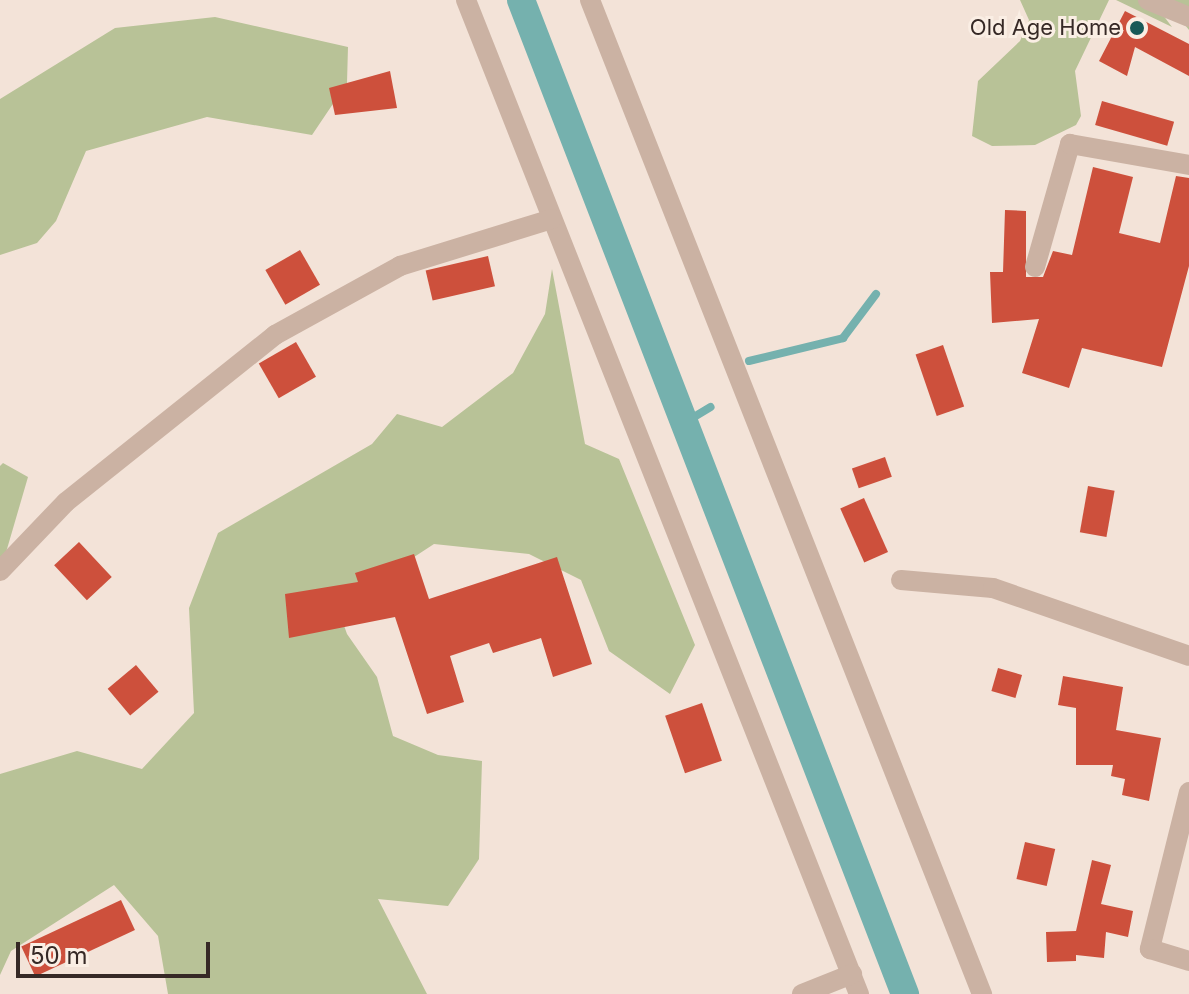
<!DOCTYPE html>
<html>
<head>
<meta charset="utf-8">
<style>
	body { margin:0 }
	#map { position:relative; width:1189px; height:994px; overflow:hidden; background:#f3e3d8; font-family:Inter,sans-serif }
	div>[style] { position:absolute }
	.green>* { inset:0; background:#b8c297 }
	.stream>* { height:8px; margin:-4px; padding:0 4px; transform-origin:4px; border-radius:4px; background:#75b1ae }
	.canal>* { height:28px; margin:-14px; padding:0 14px; transform-origin:14px; border-radius:14px; background:#75b1ae }
	.building>* { inset:0; background:#cd503c; transform-origin:0 0 }
	.minor>* { height:20px; margin:-10px; padding:0 10px; transform-origin:10px; border-radius:10px; background:#cbb2a3 }
	.dots>* { width:22px; height:22px; translate:-50% -50%; box-sizing:border-box; border:4px solid #faeee4; border-radius:50% }
	span { translate:-50% -50%; white-space:nowrap; text-align:center; line-height:1.15; -webkit-text-stroke:6px #faeee4; paint-order:stroke }
	.poi-label { font-size:22px; color:#362926 }
	.right { translate:-100% -50%; text-align:right }
	.scale { position:absolute; left:16px; top:942px; width:194px; height:36px; box-sizing:border-box; border:4px solid #362926; border-top:0; padding-left:10px; font-size:24px; line-height:28px; white-space:nowrap; color:#362926; -webkit-text-stroke:6px #faeee4; paint-order:stroke }
</style>
</head>
<body>
<div id="map">
	<div class="green">
		<div style="clip-path:polygon(1020px 0,1109px 0,1075px 71px,1081px 116px,1076px 125px,1035px 145px,992px 146px,972px 136px,978px 81px,1020px 41px,1029px 20px)"></div>
		<div style="clip-path:polygon(1116px 0,1189px 0,1189px 30px,1172px 9px,1163px 15px,1172px 27px)"></div>
		<div style="clip-path:polygon(215px 17px,348px 47px,347px 83px,312px 135px,207px 117px,86px 151px,56px 221px,37px 243px,0 255px,0 99px,115px 28px)"></div>
		<div style="clip-path:polygon(552px 269px,585px 444px,619px 459px,695px 645px,670px 694px,609px 651px,581px 580px,529px 554px,434px 544px,385px 576px,334px 597px,347px 634px,377px 677px,393px 736px,438px 755px,482px 761px,479px 859px,448px 906px,378px 899px,427px 994px,168px 994px,158px 936px,114px 885px,11px 951px,0 975px,0 774px,77px 751px,142px 769px,194px 713px,189px 608px,218px 533px,372px 444px,397px 414px,442px 427px,513px 373px,545px 314px)"></div>
		<div style="clip-path:polygon(3px 463px,28px 477px,0 573px,0 466px)"></div>
	</div>
	<div class="stream">
		<div style="left:749px;top:361px;width:97px;rotate:-13.7deg"></div>
		<div style="left:843px;top:338px;width:55px;rotate:-53.1deg"></div>
		<div style="left:684px;top:423px;width:31px;rotate:-31deg"></div>
	</div>
	<div class="canal">
		<div style="left:521px;top:0;width:1066px;rotate:68.88deg"></div>
	</div>
	<div class="building">
		<div style="clip-path:polygon(1125px 11px,1189px 44px,1189px 76px,1135px 47px,1127px 76px,1099px 61px)"></div>
		<div style="clip-path:polygon(390px 71px,397px 108px,335px 115px,329px 88px)"></div>
		<div style="left:1102px;top:101px;width:75px;height:25px;rotate:16deg"></div>
		<div style="clip-path:polygon(1093px 167px,1133px 177px,1119px 233px,1160px 243px,1176px 176px,1189px 178px,1189px 266px,1162px 367px,1082px 348px,1069px 388px,1022px 373px,1039px 319px,992px 323px,990px 272px,1003px 272px,1005px 210px,1026px 211px,1026px 277px,1043px 277px,1053px 251px,1072px 255px)"></div>
		<div style="left:300px;top:250px;width:40px;height:40px;rotate:60deg"></div>
		<div style="left:488px;top:256px;width:31px;height:64px;rotate:77deg"></div>
		<div style="left:296px;top:342px;width:40px;height:43px;rotate:60deg"></div>
		<div style="left:943px;top:345px;width:65px;height:29px;rotate:71deg"></div>
		<div style="left:885px;top:457px;width:21px;height:35px;rotate:71deg"></div>
		<div style="left:1088px;top:486px;width:27px;height:47px;rotate:10deg"></div>
		<div style="left:864px;top:498px;width:59px;height:26px;rotate:66deg"></div>
		<div style="left:79px;top:542px;width:48px;height:34px;rotate:47deg"></div>
		<div style="clip-path:polygon(414px 554px,429px 599px,557px 557px,592px 664px,553px 677px,541px 638px,493px 653px,489px 643px,450px 656px,464px 702px,427px 714px,395px 617px,289px 638px,285px 594px,358px 582px,355px 573px)"></div>
		<div style="left:136px;top:665px;width:35px;height:37px;rotate:50deg"></div>
		<div style="left:998px;top:668px;width:25px;height:24px;rotate:16deg"></div>
		<div style="clip-path:polygon(1063px 676px,1123px 687px,1116px 730px,1161px 738px,1149px 801px,1122px 795px,1125px 779px,1111px 776px,1113px 765px,1076px 765px,1076px 708px,1058px 705px)"></div>
		<div style="left:702px;top:703px;width:61px;height:39px;rotate:71deg"></div>
		<div style="left:1025px;top:842px;width:31px;height:38px;rotate:13deg"></div>
		<div style="clip-path:polygon(1092px 860px,1111px 865px,1101px 904px,1133px 911px,1128px 937px,1106px 932px,1104px 958px,1076px 955px,1076px 961px,1047px 962px,1046px 932px,1076px 931px)"></div>
		<div style="left:121px;top:900px;width:33px;height:110px;rotate:65deg"></div>
	</div>
	<div class="minor">
		<div style="left:466px;top:0;width:1069px;rotate:68.43deg"></div>
		<div style="left:590px;top:0;width:1069px;rotate:68.48deg"></div>
		<div style="left:1148px;top:0;width:44px;rotate:22.5deg"></div>
		<div style="left:1035px;top:267px;width:128px;rotate:-74.1deg"></div>
		<div style="left:1070px;top:144px;width:121px;rotate:10deg"></div>
		<div style="left:0;top:571px;width:95px;rotate:-46.3deg"></div>
		<div style="left:66px;top:502px;width:268px;rotate:-38.6deg"></div>
		<div style="left:275px;top:335px;width:143px;rotate:-28.9deg"></div>
		<div style="left:400px;top:266px;width:159px;rotate:-17.2deg"></div>
		<div style="left:901px;top:580px;width:92px;rotate:5deg"></div>
		<div style="left:993px;top:588px;width:207px;rotate:19.1deg"></div>
		<div style="left:1189px;top:792px;width:162px;rotate:104deg"></div>
		<div style="left:1150px;top:949px;width:41px;rotate:17.1deg"></div>
		<div style="left:802px;top:994px;width:54px;rotate:-21.8deg"></div>
	</div>
	<div class="dots">
		<div style="left:1137px;top:28px;background:#195957"></div>
	</div>
	<div class="poi-label">
		<span class="right" style="left:1121px;top:28px">Old Age Home</span>
	</div>
	<div class="scale">50 m</div>
</div>
</body>
</html>
